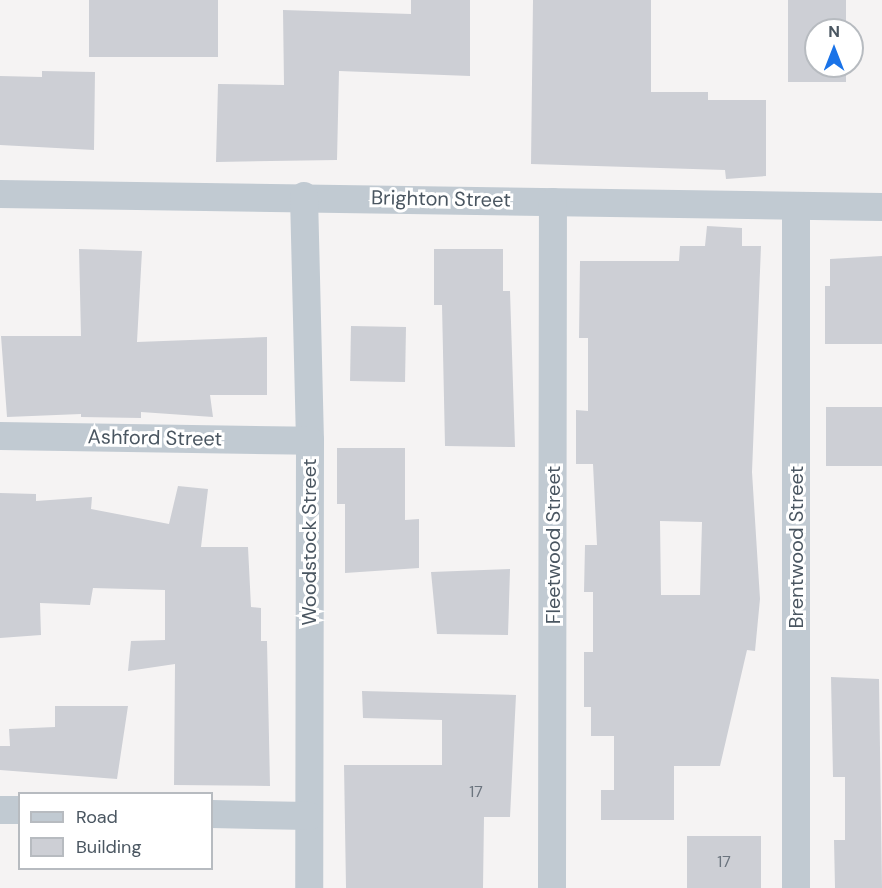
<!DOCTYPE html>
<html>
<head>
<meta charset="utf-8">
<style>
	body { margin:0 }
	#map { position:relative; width:882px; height:888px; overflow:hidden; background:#f5f3f3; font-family:"DM Sans",sans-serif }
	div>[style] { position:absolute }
	.building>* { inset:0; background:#cdcfd5; transform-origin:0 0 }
	.street>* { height:28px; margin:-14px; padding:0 14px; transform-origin:14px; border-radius:14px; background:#c1cad2 }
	span { translate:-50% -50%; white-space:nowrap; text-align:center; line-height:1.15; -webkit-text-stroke:6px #fff; paint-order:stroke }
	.number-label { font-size:16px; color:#6b747e }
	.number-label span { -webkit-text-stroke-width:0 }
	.street-label { font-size:20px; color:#4a5661 }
	.legend { position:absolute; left:18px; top:792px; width:195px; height:78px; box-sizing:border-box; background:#fff; border:2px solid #b7bbc0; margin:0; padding:8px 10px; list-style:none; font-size:18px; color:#4a5661 }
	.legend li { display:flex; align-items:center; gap:12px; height:30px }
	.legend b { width:30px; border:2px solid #b7bbc0 }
	.north { position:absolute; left:804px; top:18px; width:60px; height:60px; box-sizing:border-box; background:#fff; border:2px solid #b7bbc0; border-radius:50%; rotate:0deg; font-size:16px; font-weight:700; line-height:24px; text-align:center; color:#4a5661 }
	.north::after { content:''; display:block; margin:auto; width:21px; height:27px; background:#1a73e8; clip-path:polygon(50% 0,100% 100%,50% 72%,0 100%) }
</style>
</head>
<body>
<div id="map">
	<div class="building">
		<div style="left:89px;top:0;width:129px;height:57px"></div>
		<div style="clip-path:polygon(411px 0,470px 0,470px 76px,339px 71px,337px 160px,216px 162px,218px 84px,284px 85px,283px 10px,411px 14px)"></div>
		<div style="clip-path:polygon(533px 0,651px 0,651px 92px,708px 92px,708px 100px,766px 100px,766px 176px,726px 179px,725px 170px,531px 164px)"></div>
		<div style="clip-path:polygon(788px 0,846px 0,846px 30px,816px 30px,816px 66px,846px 66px,846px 82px,788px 82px)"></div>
		<div style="clip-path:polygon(42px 71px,95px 72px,94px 150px,0 145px,0 76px,42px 77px)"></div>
		<div style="clip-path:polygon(evenodd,707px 226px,742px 228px,742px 246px,761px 246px,752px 472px,760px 599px,755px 651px,747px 650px,720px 766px,674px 766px,674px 820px,601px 820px,601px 790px,614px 790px,614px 736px,591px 736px,591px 707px,584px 707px,584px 652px,593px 652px,593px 592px,584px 592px,585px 545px,597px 545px,593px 464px,576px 464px,576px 410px,588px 411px,588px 338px,579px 338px,580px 261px,679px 261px,680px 246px,705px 246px,707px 226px,660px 521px,702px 522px,700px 595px,661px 595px,660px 521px)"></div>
		<div style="clip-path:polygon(79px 249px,142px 251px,137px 342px,267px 337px,267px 395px,210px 395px,213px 417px,141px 412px,141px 418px,81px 417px,81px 414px,7px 417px,1px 336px,81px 336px)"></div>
		<div style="clip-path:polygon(434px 249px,503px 249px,503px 291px,510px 291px,515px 447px,445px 446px,442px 305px,434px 305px)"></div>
		<div style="clip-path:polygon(882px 256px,882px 344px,825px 344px,825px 286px,830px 286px,830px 259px)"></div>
		<div style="left:351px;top:326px;width:55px;height:55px;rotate:1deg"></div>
		<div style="left:882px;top:407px;width:59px;height:56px;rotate:90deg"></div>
		<div style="clip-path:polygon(337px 448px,405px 448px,405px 520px,419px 519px,419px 568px,345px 573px,345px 504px,337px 504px)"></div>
		<div style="clip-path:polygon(178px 486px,208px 489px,201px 547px,248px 547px,251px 607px,261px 608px,261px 641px,267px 641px,270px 786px,174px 785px,175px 664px,128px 671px,131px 641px,165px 640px,165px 590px,93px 588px,90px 605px,40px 603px,41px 635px,0 638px,0 493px,36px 494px,36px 501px,92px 497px,91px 509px,169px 524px)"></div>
		<div style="clip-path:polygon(510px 569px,508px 635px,437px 634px,431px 572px)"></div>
		<div style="clip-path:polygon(831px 677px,879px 679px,882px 888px,835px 888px,834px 840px,845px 840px,845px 777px,833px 777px)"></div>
		<div style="clip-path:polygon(362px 691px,516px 695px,510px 817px,484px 817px,483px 888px,346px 888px,344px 765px,442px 765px,442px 720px,363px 718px)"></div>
		<div style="clip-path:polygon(55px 706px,128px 706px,117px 779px,0 770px,0 746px,10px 746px,9px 729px,55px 727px)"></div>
		<div style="left:687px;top:836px;width:74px;height:52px"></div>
	</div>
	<div class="street">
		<div style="left:0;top:194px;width:882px;rotate:0.84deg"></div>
		<div style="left:304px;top:196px;width:245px;rotate:88.6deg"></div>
		<div style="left:310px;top:441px;width:447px;rotate:90.1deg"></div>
		<div style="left:796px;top:206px;width:682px;rotate:90deg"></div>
		<div style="left:0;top:436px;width:310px;rotate:0.9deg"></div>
		<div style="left:0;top:810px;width:20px"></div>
		<div style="left:212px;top:814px;width:97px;rotate:1.2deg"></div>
		<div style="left:552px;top:888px;width:686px;rotate:-89.92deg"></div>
	</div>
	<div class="number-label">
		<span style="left:476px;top:792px">17</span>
		<span style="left:724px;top:862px">17</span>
	</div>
	<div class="street-label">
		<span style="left:441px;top:199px;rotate:1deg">Brighton Street</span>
		<span style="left:155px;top:438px;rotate:1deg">Ashford Street</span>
		<span style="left:309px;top:542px;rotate:-90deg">Woodstock Street</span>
		<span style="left:553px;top:545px;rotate:-90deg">Fleetwood Street</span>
		<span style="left:796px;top:547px;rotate:-90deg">Brentwood Street</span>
	</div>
	<ul class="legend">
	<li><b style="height:8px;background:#c1cad2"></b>Road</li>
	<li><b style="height:16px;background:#cdcfd5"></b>Building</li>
	</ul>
	<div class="north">N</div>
</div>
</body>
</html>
